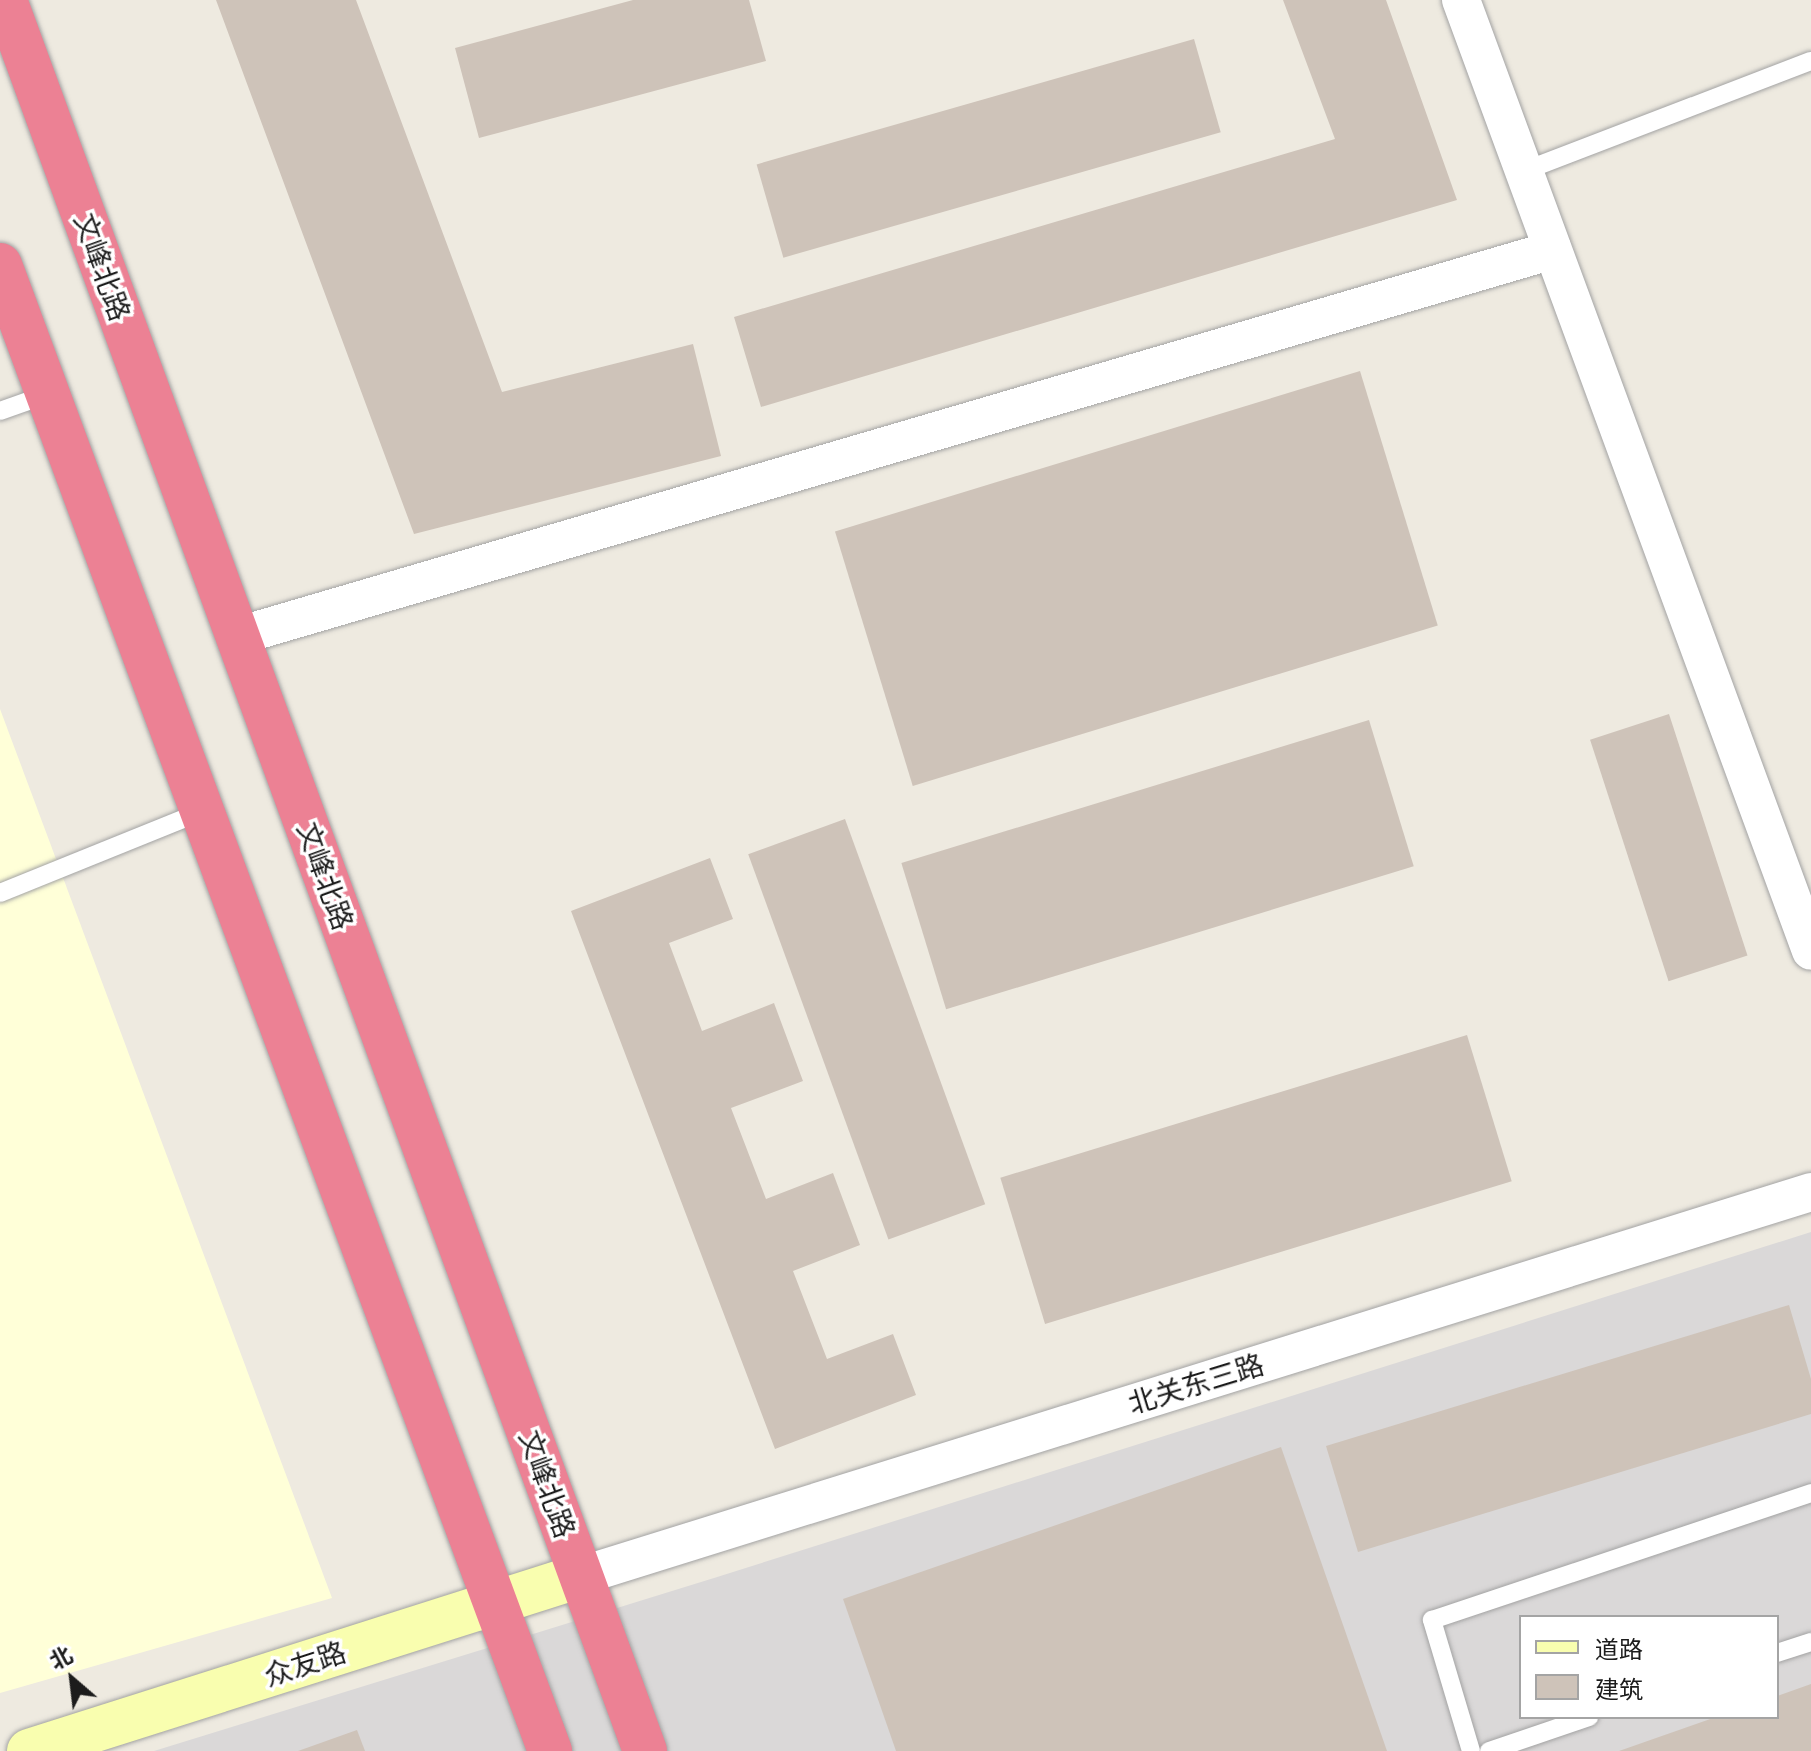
<!DOCTYPE html>
<html>
<head>
<meta charset="utf-8">
<style>
	body { margin:0 }
	#map { position:relative; width:1811px; height:1751px; overflow:hidden; background:#eeeae0; font-family:Ubuntu,"Noto Sans SC",sans-serif }
	div>[style] { position:absolute }
	.residential>* { inset:0; background:#dad8d8 }
	.education>* { inset:0; background:#ffffd8 }
	.building>* { inset:0; background:#cec3b9; transform-origin:0 0 }
	.roads { filter:drop-shadow(0 0 2px #a3a3a3) drop-shadow(0 0 2px #a3a3a3) }
	.lane>* { height:18px; margin:-9px; padding:0 9px; transform-origin:9px; border-radius:9px; background:#fff }
	.street>* { height:38px; margin:-19px; padding:0 19px; transform-origin:19px; border-radius:19px; background:#fff }
	.secondary>* { height:44px; margin:-22px; padding:0 22px; transform-origin:22px; border-radius:22px; background:#f9feaf }
	.highway>* { height:44px; margin:-22px; padding:0 22px; transform-origin:22px; border-radius:22px; background:#ec8194 }
	span { translate:-50% -50%; white-space:nowrap; text-align:center; line-height:1.15; -webkit-text-stroke:7px #fff; paint-order:stroke }
	.street-label { font-size:28px; color:#1c1c1c }
	.legend { position:absolute; left:1519px; top:1615px; width:260px; height:104px; box-sizing:border-box; background:#fff; border:2px solid #a4a4a4; margin:0; padding:10px 14px; list-style:none; font-size:24px; color:#1c1c1c }
	.legend li { display:flex; align-items:center; gap:16px; height:40px }
	.legend b { width:40px; border:2px solid #a4a4a4 }
	.north { position:absolute; left:32px; top:1639px; width:80px; height:80px; -webkit-text-stroke:6px #fff; paint-order:stroke; rotate:332deg; font-size:22px; font-weight:700; line-height:32px; text-align:center; color:#1c1c1c }
	.north::after { content:''; display:block; margin:auto; width:28px; height:36px; background:#1c1c1c; clip-path:polygon(50% 0,100% 100%,50% 72%,0 100%) }
</style>
</head>
<body>
<div id="map">
	<div class="residential">
		<div style="clip-path:polygon(evenodd,1811px 1232px,1811px 1751px,154px 1751px,714px 1578px,1811px 1232px,1521px 1617px,1777px 1617px,1777px 1717px,1521px 1717px,1521px 1617px)"></div>
	</div>
	<div class="education">
		<div style="clip-path:polygon(0 709px,332px 1598px,0 1693px)"></div>
	</div>
	<div class="building">
		<div style="clip-path:polygon(216px 0,356px 0,502px 392px,693px 344px,721px 456px,414px 534px)"></div>
		<div style="clip-path:polygon(633px 0,749px 0,766px 61px,479px 138px,455px 48px)"></div>
		<div style="clip-path:polygon(1283px 0,1386px 0,1457px 200px,761px 407px,734px 317px,1335px 139px)"></div>
		<div style="left:1194px;top:39px;width:97px;height:455px;rotate:74deg"></div>
		<div style="left:1360px;top:371px;width:266px;height:549px;rotate:73deg"></div>
		<div style="left:1669px;top:714px;width:254px;height:83px;rotate:72deg"></div>
		<div style="left:1369px;top:720px;width:153px;height:489px;rotate:73deg"></div>
		<div style="left:845px;top:819px;width:410px;height:103px;rotate:70deg"></div>
		<div style="clip-path:polygon(710px 858px,733px 919px,669px 943px,702px 1031px,774px 1003px,803px 1081px,731px 1108px,766px 1199px,833px 1173px,860px 1245px,793px 1271px,827px 1359px,893px 1334px,916px 1395px,775px 1449px,571px 911px)"></div>
		<div style="left:1467px;top:1035px;width:153px;height:488px;rotate:73deg"></div>
		<div style="clip-path:polygon(1789px 1305px,1811px 1379px,1811px 1414px,1358px 1552px,1326px 1446px)"></div>
		<div style="clip-path:polygon(1281px 1447px,1387px 1751px,896px 1751px,843px 1599px)"></div>
		<div style="clip-path:polygon(1811px 1684px,1811px 1751px,1619px 1751px,1716px 1717px,1777px 1717px,1777px 1696px)"></div>
		<div style="clip-path:polygon(357px 1730px,365px 1751px,298px 1751px)"></div>
	</div>
	<div class="roads">
		<div class="lane">
			<div style="left:1524px;top:171px;width:307px;rotate:-21deg"></div>
			<div style="left:0;top:411px;width:51px;rotate:-19.5deg"></div>
			<div style="left:0;top:893px;width:214px;rotate:-22deg"></div>
			<div style="left:1777px;top:1653px;width:36px;rotate:-18deg"></div>
			<div style="left:1471px;top:1751px;width:137px;rotate:-106.6deg"></div>
			<div style="left:1432px;top:1620px;width:400px;rotate:-18.5deg"></div>
			<div style="left:1489px;top:1751px;width:106px;rotate:-18.8deg"></div>
		</div>
		<div class="street">
			<div style="left:1461px;top:0;width:1013px;rotate:69.79deg"></div>
			<div style="left:238px;top:636px;width:1370px;rotate:-16.36deg"></div>
			<div style="left:580px;top:1576px;width:1290px;rotate:-17.32deg"></div>
		</div>
		<div class="secondary">
			<div style="left:29px;top:1751px;width:578px;rotate:-17.62deg"></div>
		</div>
		<div class="highway">
			<div style="left:5px;top:0;width:1864px;rotate:69.92deg"></div>
			<div style="left:0;top:265px;width:1585px;rotate:69.69deg"></div>
		</div>
	</div>
	<div class="street-label">
		<span style="left:102px;top:267px;rotate:70deg">文峰北路</span>
		<span style="left:325px;top:876px;rotate:70deg">文峰北路</span>
		<span style="left:1196px;top:1384px;rotate:-17deg">北关东三路</span>
		<span style="left:547px;top:1484px;rotate:70deg">文峰北路</span>
		<span style="left:305px;top:1664px;rotate:-18deg">众友路</span>
	</div>
	<ul class="legend">
	<li><b style="height:10px;background:#f9feaf"></b>道路</li>
	<li><b style="height:22px;background:#cec3b9"></b>建筑</li>
	</ul>
	<div class="north">北</div>
</div>
</body>
</html>
